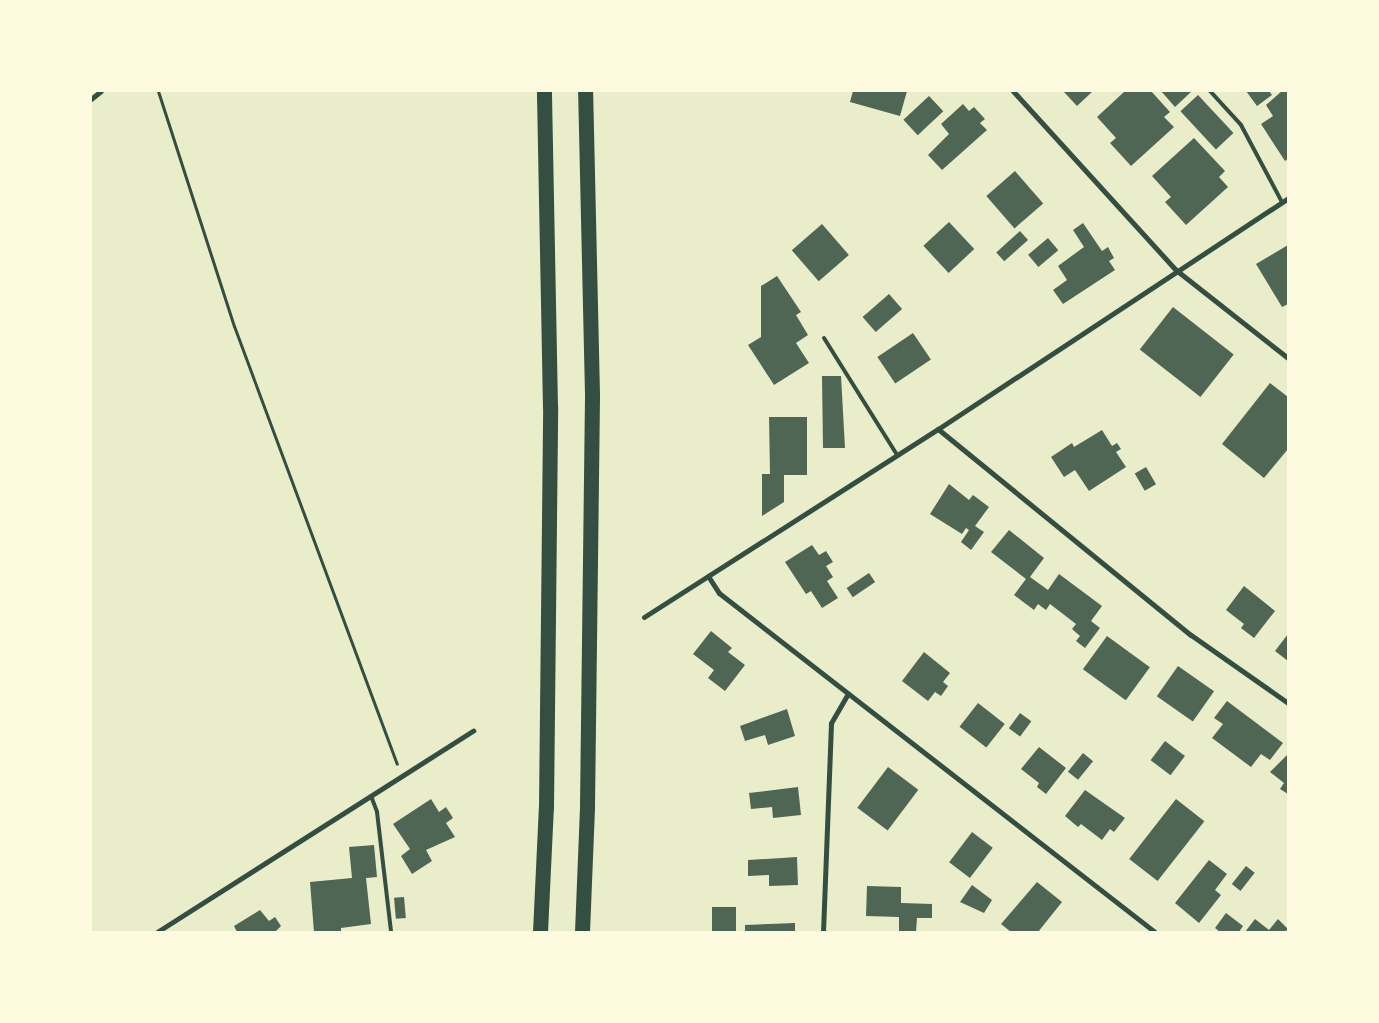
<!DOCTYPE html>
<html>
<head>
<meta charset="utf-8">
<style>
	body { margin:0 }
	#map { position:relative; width:1379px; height:1023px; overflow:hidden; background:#e9edc9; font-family:Arial,sans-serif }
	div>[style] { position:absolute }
	.building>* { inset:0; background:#4f6655; transform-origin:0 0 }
	.path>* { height:3px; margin:-1.5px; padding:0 1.5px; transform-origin:1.5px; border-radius:1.5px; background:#344e41 }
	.service>* { height:4px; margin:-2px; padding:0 2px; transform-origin:2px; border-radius:2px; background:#344e41 }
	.minor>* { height:5px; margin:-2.5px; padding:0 2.5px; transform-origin:2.5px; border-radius:2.5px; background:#344e41 }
	.motorway>* { height:15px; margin:-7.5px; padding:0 7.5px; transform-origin:7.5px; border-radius:7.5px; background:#344e41 }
	span { translate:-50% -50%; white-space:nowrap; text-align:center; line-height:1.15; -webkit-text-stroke:4px #fefae0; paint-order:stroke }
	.frame { position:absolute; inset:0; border:92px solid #fefae0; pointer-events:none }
</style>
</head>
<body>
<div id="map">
	<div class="building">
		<div style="clip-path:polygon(853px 91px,907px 91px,900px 116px,850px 102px)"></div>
		<div style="clip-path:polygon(1063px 91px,1093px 91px,1077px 106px)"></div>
		<div style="clip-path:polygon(1125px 91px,1151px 91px,1170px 112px,1164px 117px,1174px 127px,1131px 166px,1110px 143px,1116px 138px,1097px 117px)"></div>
		<div style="clip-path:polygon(1161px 91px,1192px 91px,1175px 107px)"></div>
		<div style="clip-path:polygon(1246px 91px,1269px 91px,1272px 95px,1257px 106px)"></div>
		<div style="clip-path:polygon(1282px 91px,1288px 91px,1288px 159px,1285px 161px,1261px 124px,1273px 116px,1266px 105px)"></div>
		<div style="left:1198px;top:95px;width:52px;height:24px;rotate:47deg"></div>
		<div style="left:929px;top:96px;width:21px;height:35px;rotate:47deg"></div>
		<div style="clip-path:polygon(963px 104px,969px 111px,974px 107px,985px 119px,980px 123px,987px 130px,942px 170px,928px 155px,949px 134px,941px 124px)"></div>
		<div style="clip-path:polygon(1194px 138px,1225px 171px,1219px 177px,1228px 187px,1186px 225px,1165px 202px,1171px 197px,1152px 176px)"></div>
		<div style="left:1015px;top:171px;width:43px;height:38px;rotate:49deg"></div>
		<div style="left:949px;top:222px;width:37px;height:35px;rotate:47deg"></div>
		<div style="clip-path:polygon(1083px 223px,1102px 251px,1108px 247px,1114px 258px,1109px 261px,1115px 270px,1063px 304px,1053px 290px,1067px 280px,1058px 266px,1084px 247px,1073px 230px)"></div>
		<div style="left:822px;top:224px;width:41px;height:40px;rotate:49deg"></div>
		<div style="left:1020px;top:231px;width:12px;height:32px;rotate:48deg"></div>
		<div style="left:1048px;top:238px;width:16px;height:26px;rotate:50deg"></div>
		<div style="clip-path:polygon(1288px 245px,1288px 304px,1282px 307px,1256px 264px)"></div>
		<div style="clip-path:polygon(777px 276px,801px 312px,796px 315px,808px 335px,796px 343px,809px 363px,774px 385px,748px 345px,761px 337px,761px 286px)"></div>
		<div style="left:889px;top:294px;width:20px;height:35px;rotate:49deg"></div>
		<div style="left:1173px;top:307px;width:77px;height:54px;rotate:38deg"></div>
		<div style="left:913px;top:333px;width:32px;height:43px;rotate:56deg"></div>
		<div style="clip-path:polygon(822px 376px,841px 376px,845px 448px,823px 448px)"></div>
		<div style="clip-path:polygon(1270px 383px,1288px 397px,1288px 449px,1264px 478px,1222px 444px)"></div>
		<div style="clip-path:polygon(769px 417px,807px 417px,807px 475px,784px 475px,784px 502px,762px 516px,762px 474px,770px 474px)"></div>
		<div style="clip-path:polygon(1102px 430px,1112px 446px,1117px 443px,1121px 449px,1116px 452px,1126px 467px,1089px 491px,1075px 470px,1064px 477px,1051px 457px,1072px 443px,1074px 447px)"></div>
		<div style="left:1146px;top:467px;width:20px;height:13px;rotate:60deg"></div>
		<div style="clip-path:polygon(949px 484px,969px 500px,973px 495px,989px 507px,975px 526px,984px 532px,971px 550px,961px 542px,969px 530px,966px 528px,962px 534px,930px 514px)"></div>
		<div style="clip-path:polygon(1009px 530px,1044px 558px,1030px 577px,1048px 590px,1059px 574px,1102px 606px,1091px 621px,1100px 628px,1085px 648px,1076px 641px,1080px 636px,1072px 629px,1076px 624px,1050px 604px,1046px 610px,1038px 604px,1034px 610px,1014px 595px,1026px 579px,991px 552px)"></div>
		<div style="clip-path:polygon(812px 545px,819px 555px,826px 551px,833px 562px,826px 566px,833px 577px,827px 581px,838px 598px,822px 608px,811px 591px,806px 594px,785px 562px)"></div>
		<div style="left:869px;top:573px;width:11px;height:27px;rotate:56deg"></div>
		<div style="clip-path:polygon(1244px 586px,1275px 611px,1254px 638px,1241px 628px,1244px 624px,1226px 610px)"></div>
		<div style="clip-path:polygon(711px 631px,732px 648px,728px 652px,745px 665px,725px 691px,708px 678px,714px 670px,693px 654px)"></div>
		<div style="clip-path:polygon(1288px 634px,1288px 661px,1275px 651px)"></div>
		<div style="left:1107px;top:636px;width:53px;height:41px;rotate:36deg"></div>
		<div style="clip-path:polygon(924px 652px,950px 673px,943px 682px,948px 686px,941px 696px,935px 692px,928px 701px,902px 681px)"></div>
		<div style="left:1178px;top:666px;width:44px;height:37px;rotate:35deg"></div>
		<div style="clip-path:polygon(1227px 701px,1283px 743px,1270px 760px,1261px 754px,1251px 767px,1212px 738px,1223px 724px,1214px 718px)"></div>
		<div style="left:978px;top:703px;width:34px;height:30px;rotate:38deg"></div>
		<div style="clip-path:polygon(787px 709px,795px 736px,768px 745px,765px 735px,745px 741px,740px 726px)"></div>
		<div style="left:1020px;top:713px;width:14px;height:19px;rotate:36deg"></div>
		<div style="left:1165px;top:741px;width:25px;height:24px;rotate:37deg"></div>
		<div style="clip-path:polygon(1039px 747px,1066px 768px,1046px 794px,1037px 787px,1039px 783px,1021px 769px)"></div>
		<div style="left:1083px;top:753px;width:13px;height:24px;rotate:39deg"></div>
		<div style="clip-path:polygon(1288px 754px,1288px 794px,1280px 789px,1284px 783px,1270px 772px)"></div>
		<div style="left:888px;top:767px;width:38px;height:51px;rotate:37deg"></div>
		<div style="clip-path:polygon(798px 787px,801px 815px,773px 818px,772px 807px,751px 809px,749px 793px)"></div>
		<div style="clip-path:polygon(1085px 790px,1125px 818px,1114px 832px,1110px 829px,1102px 840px,1081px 824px,1078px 827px,1065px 816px)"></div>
		<div style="clip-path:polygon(431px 799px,439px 812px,446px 807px,453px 818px,446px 823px,455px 837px,426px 850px,432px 861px,412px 874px,401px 856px,410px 849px,393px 824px)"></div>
		<div style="left:1176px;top:799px;width:36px;height:76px;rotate:38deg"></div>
		<div style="left:972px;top:832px;width:26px;height:38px;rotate:37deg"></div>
		<div style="clip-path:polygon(374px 845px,377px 877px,366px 878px,371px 924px,341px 928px,341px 932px,314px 932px,310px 882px,352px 878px,349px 847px)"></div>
		<div style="clip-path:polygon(797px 857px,798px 885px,769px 886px,769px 875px,748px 876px,748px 860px)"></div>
		<div style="clip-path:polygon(1209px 860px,1227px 874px,1215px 890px,1221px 895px,1199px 923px,1175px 903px)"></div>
		<div style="left:1246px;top:866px;width:11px;height:23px;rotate:38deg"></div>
		<div style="clip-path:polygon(1037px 882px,1062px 902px,1038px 932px,1011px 932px,1001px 924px)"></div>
		<div style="clip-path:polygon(972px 885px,992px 900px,984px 913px,960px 902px)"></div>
		<div style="clip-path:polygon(867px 886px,901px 887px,901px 903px,932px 904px,932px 918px,917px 918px,916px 932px,899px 932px,899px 917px,866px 916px)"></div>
		<div style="left:404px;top:897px;width:21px;height:10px;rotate:85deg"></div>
		<div style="left:712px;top:907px;width:24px;height:25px"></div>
		<div style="clip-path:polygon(260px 910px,269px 921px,275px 917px,281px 926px,275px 932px,237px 932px,234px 926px)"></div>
		<div style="clip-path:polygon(1226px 913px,1243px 926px,1239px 932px,1220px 932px,1215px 928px)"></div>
		<div style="clip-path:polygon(1255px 919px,1269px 930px,1278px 919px,1288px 929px,1285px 932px,1245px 932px)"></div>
		<div style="clip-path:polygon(795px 923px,795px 932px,745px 932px,745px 925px)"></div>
	</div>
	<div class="path">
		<div style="left:158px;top:91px;width:247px;rotate:72.1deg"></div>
		<div style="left:234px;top:326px;width:467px;rotate:69.6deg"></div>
	</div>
	<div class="service">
		<div style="left:1210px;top:91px;width:46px;rotate:47.6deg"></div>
		<div style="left:1241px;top:125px;width:87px;rotate:62deg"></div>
		<div style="left:824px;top:338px;width:138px;rotate:58deg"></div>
		<div style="left:371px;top:796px;width:17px;rotate:69deg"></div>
		<div style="left:377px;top:812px;width:121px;rotate:83.3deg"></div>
	</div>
	<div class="minor">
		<div style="left:1013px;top:91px;width:242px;rotate:47.7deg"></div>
		<div style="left:1176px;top:270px;width:142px;rotate:38.2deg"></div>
		<div style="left:91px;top:99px;width:13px;rotate:-39deg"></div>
		<div style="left:938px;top:429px;width:326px;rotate:39.2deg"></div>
		<div style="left:1191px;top:635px;width:118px;rotate:35deg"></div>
		<div style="left:708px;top:576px;width:20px;rotate:57deg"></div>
		<div style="left:719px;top:593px;width:552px;rotate:37.87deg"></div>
		<div style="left:644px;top:617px;width:349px;rotate:-32.6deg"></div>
		<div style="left:938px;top:429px;width:419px;rotate:-33.4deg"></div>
		<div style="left:157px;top:932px;width:375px;rotate:-32.5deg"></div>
		<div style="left:823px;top:932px;width:209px;rotate:-87.8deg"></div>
		<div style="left:831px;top:723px;width:34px;rotate:-60deg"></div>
	</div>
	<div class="motorway">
		<div style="left:540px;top:932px;width:125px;rotate:-87.3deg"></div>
		<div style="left:546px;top:807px;width:400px;rotate:-89.4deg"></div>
		<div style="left:550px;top:407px;width:316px;rotate:-91.1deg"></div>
		<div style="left:582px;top:932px;width:126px;rotate:-87.7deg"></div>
		<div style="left:587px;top:806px;width:412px;rotate:-89.3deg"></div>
		<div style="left:592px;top:394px;width:303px;rotate:-91.3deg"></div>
	</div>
	<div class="frame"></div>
</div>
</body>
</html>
